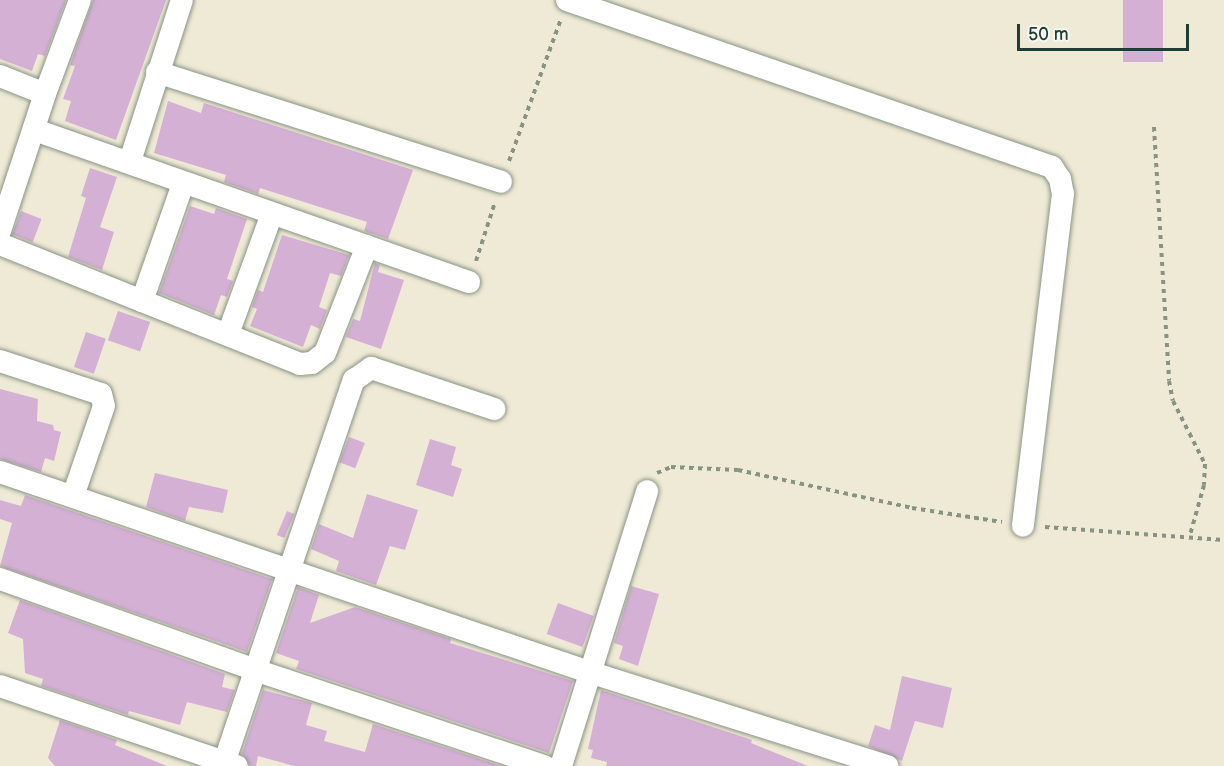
<!DOCTYPE html>
<html>
<head>
<meta charset="utf-8">
<style>
	body { margin:0 }
	#map { position:relative; width:1224px; height:766px; overflow:hidden; background:#efead5; font-family:"Balsamiq Sans",sans-serif }
	div>[style] { position:absolute }
	.building>* { inset:0; background:#d4b0d5; transform-origin:0 0 }
	.path>* { height:4px; margin-top:-2px; transform-origin:0; background:repeating-linear-gradient(90deg,#879484 0 4.5px,transparent 0 9px) }
	.roads { filter:drop-shadow(0 0 2px #879484) drop-shadow(0 0 2px #879484) }
	.street>* { height:22px; margin:-11px; padding:0 11px; transform-origin:11px; border-radius:11px; background:#fff }
	span { translate:-50% -50%; white-space:nowrap; text-align:center; line-height:1.15; -webkit-text-stroke:4.5px #f6f6f2; paint-order:stroke }
	.scale { position:absolute; left:1017px; top:24px; width:172px; height:27px; box-sizing:border-box; border:3px solid #1f3d34; border-top:0; padding-left:8px; font-size:18px; line-height:21px; white-space:nowrap; color:#1f3d34; -webkit-text-stroke:4px #f6f6f2; paint-order:stroke }
</style>
</head>
<body>
<div id="map">
	<div class="building">
		<div style="clip-path:polygon(0 0,66px 0,45px 56px,38px 54px,32px 71px,0 59px)"></div>
		<div style="clip-path:polygon(93px 0,166px 0,116px 140px,65px 121px,71px 101px,63px 99px,75px 66px,70px 65px)"></div>
		<div style="left:1123px;top:0;width:40px;height:62px"></div>
		<div style="clip-path:polygon(168px 101px,201px 113px,204px 103px,413px 170px,388px 239px,364px 231px,367px 222px,260px 188px,258px 194px,224px 182px,226px 175px,154px 153px)"></div>
		<div style="clip-path:polygon(90px 168px,117px 177px,100px 227px,114px 232px,102px 270px,68px 257px,86px 198px,81px 196px)"></div>
		<div style="clip-path:polygon(190px 206px,214px 214px,216px 208px,247px 219px,227px 279px,233px 281px,227px 297px,221px 295px,214px 315px,159px 293px)"></div>
		<div style="left:21px;top:211px;width:22px;height:25px;rotate:21deg"></div>
		<div style="clip-path:polygon(282px 235px,349px 255px,341px 276px,330px 273px,319px 307px,327px 310px,320px 329px,311px 325px,303px 347px,250px 326px,257px 309px,252px 307px,258px 290px,263px 292px)"></div>
		<div style="clip-path:polygon(375px 263px,380px 265px,378px 272px,404px 280px,381px 349px,346px 337px,353px 319px,360px 321px)"></div>
		<div style="left:118px;top:311px;width:34px;height:31px;rotate:19deg"></div>
		<div style="left:86px;top:332px;width:21px;height:37px;rotate:19deg"></div>
		<div style="clip-path:polygon(0 389px,38px 399px,37px 421px,53px 425px,54px 430px,61px 432px,54px 461px,45px 458px,41px 472px,0 459px)"></div>
		<div style="left:349px;top:437px;width:17px;height:27px;rotate:21deg"></div>
		<div style="clip-path:polygon(430px 439px,456px 447px,451px 465px,462px 469px,453px 497px,416px 485px)"></div>
		<div style="clip-path:polygon(155px 473px,228px 490px,223px 513px,189px 507px,185px 521px,146px 507px)"></div>
		<div style="clip-path:polygon(367px 494px,418px 510px,405px 550px,390px 546px,376px 585px,336px 571px,339px 561px,311px 549px,319px 524px,353px 538px)"></div>
		<div style="clip-path:polygon(25px 495px,272px 579px,247px 652px,0 566px,12px 523px,0 519px,0 500px,21px 506px)"></div>
		<div style="left:287px;top:511px;width:8px;height:26px;rotate:23deg"></div>
		<div style="clip-path:polygon(631px 586px,659px 594px,638px 666px,619px 659px,623px 646px,614px 643px)"></div>
		<div style="clip-path:polygon(298px 587px,319px 595px,310px 623px,355px 607px,451px 639px,450px 643px,573px 681px,549px 753px,296px 669px,299px 661px,276px 653px)"></div>
		<div style="clip-path:polygon(20px 600px,225px 674px,222px 687px,235px 690px,227px 712px,187px 702px,180px 725px,129px 711px,128px 715px,41px 686px,43px 679px,25px 673px,23px 639px,8px 633px)"></div>
		<div style="left:558px;top:603px;width:38px;height:33px;rotate:20deg"></div>
		<div style="clip-path:polygon(902px 676px,952px 688px,943px 728px,915px 721px,902px 761px,868px 746px,875px 725px,890px 730px)"></div>
		<div style="clip-path:polygon(263px 690px,312px 703px,306px 725px,327px 731px,324px 741px,365px 752px,373px 724px,501px 766px,294px 766px,258px 756px,256px 766px,250px 766px,242px 753px)"></div>
		<div style="clip-path:polygon(601px 690px,752px 740px,751px 743px,808px 766px,606px 766px,607px 762px,591px 758px,593px 750px,588px 749px)"></div>
		<div style="clip-path:polygon(60px 720px,117px 740px,115px 745px,167px 766px,55px 766px,48px 758px)"></div>
	</div>
	<div class="path">
		<div style="left:1154px;top:127px;width:254px;rotate:86.6deg"></div>
		<div style="left:1169px;top:381px;width:20px;rotate:79deg"></div>
		<div style="left:1173px;top:401px;width:71px;rotate:63.1deg"></div>
		<div style="left:1205px;top:464px;width:21px;rotate:93deg"></div>
		<div style="left:1204px;top:485px;width:52px;rotate:105.6deg"></div>
		<div style="left:509px;top:161px;width:151px;rotate:-69.9deg"></div>
		<div style="left:476px;top:261px;width:62px;rotate:-72.1deg"></div>
		<div style="left:657px;top:473px;width:15px;rotate:-23deg"></div>
		<div style="left:671px;top:467px;width:67px;rotate:2.6deg"></div>
		<div style="left:738px;top:470px;width:178px;rotate:12.3deg"></div>
		<div style="left:912px;top:508px;width:91px;rotate:8.8deg"></div>
		<div style="left:1045px;top:527px;width:179px;rotate:4.2deg"></div>
	</div>
	<div class="roads">
		<div class="street">
			<div style="left:567px;top:0;width:513px;rotate:19deg"></div>
			<div style="left:1052px;top:167px;width:14px;rotate:56deg"></div>
			<div style="left:1060px;top:179px;width:15px;rotate:79deg"></div>
			<div style="left:1063px;top:194px;width:334px;rotate:96.9deg"></div>
			<div style="left:157px;top:72px;width:361px;rotate:17.7deg"></div>
			<div style="left:0;top:76px;width:48px;rotate:21.8deg"></div>
			<div style="left:45px;top:94px;width:144px;rotate:108.2deg"></div>
			<div style="left:45px;top:94px;width:100px;rotate:-69.6deg"></div>
			<div style="left:35px;top:130px;width:460px;rotate:19.3deg"></div>
			<div style="left:130px;top:161px;width:169px;rotate:-72.1deg"></div>
			<div style="left:0;top:244px;width:153px;rotate:21.9deg"></div>
			<div style="left:142px;top:301px;width:124px;rotate:-70.7deg"></div>
			<div style="left:142px;top:301px;width:170px;rotate:21.7deg"></div>
			<div style="left:300px;top:364px;width:12px;rotate:-5deg"></div>
			<div style="left:312px;top:363px;width:16px;rotate:-38deg"></div>
			<div style="left:325px;top:353px;width:115px;rotate:-68.6deg"></div>
			<div style="left:228px;top:334px;width:128px;rotate:-69.9deg"></div>
			<div style="left:0;top:361px;width:106px;rotate:18.1deg"></div>
			<div style="left:101px;top:394px;width:12px;rotate:76deg"></div>
			<div style="left:104px;top:406px;width:95px;rotate:109deg"></div>
			<div style="left:0;top:472px;width:622px;rotate:18.76deg"></div>
			<div style="left:589px;top:672px;width:313px;rotate:17.5deg"></div>
			<div style="left:0;top:579px;width:271px;rotate:19.6deg"></div>
			<div style="left:255px;top:670px;width:305px;rotate:18.4deg"></div>
			<div style="left:0;top:686px;width:250px;rotate:18.7deg"></div>
			<div style="left:223px;top:766px;width:408px;rotate:-71.3deg"></div>
			<div style="left:354px;top:380px;width:21px;rotate:-35deg"></div>
			<div style="left:371px;top:368px;width:130px;rotate:18.4deg"></div>
			<div style="left:561px;top:766px;width:288px;rotate:-72.6deg"></div>
		</div>
	</div>
	<div class="scale">50 m</div>
</div>
</body>
</html>
